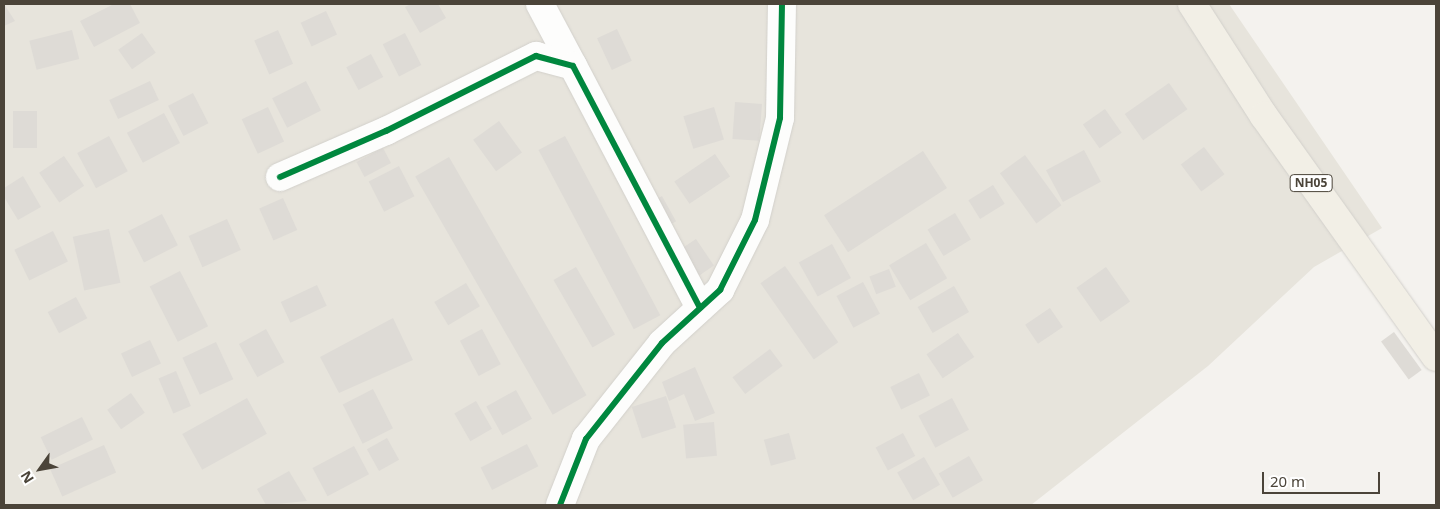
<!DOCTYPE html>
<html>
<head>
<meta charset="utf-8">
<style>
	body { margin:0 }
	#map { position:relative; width:1440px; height:509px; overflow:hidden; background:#f4f2ee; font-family:"Noto Sans",sans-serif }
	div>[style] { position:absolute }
	.residential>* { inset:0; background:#e7e4dc }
	.building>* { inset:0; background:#dedbd6; transform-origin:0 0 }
	.roads { filter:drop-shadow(0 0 1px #d2d0cb) drop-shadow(0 0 1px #d2d0cb) }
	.minor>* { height:28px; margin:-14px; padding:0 14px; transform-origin:14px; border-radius:14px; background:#fdfdfc }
	.major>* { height:28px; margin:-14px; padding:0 14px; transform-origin:14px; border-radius:14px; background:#f2efe6 }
	.cycleway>* { height:6px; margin:-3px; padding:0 3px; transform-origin:3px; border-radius:3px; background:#00873e }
	span { translate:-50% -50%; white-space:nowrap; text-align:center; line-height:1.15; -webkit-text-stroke:4px #fff; paint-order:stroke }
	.shield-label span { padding:1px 4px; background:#fff; border:1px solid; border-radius:4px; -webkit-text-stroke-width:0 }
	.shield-label { font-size:12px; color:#4b4439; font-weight:700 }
	.frame { position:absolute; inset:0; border:5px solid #4b4439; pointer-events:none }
	.north { position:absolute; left:15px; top:444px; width:50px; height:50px; -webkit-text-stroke:4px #fff; paint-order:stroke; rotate:238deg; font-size:14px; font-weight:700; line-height:20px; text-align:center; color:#4b4439 }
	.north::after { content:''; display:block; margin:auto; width:18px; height:22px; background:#4b4439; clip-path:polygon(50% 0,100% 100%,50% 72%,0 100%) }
	.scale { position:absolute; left:1262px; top:472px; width:118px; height:22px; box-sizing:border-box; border:2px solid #4b4439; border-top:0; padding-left:6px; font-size:15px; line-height:18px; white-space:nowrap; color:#4b4439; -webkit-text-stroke:4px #fff; paint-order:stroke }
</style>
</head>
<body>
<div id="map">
	<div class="residential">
		<div style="clip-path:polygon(4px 4px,1229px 4px,1382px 228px,1314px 267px,1208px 366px,1031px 505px,4px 505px)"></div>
	</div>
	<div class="building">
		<div style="clip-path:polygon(4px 4px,15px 21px,4px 26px)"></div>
		<div style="clip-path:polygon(114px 4px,130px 4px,140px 23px,94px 47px,80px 21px)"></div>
		<div style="clip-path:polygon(411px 4px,438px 4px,446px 18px,420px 33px,405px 7px)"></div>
		<div style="left:326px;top:11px;width:26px;height:28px;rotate:65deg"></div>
		<div style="left:617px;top:29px;width:35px;height:22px;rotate:65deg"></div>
		<div style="left:72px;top:30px;width:30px;height:44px;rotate:76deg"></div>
		<div style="left:278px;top:30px;width:37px;height:26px;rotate:66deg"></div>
		<div style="left:142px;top:33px;width:24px;height:29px;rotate:55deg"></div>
		<div style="left:405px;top:33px;width:36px;height:25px;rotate:63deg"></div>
		<div style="left:371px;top:54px;width:26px;height:28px;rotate:62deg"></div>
		<div style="left:150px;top:81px;width:21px;height:45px;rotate:65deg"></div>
		<div style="left:306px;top:81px;width:33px;height:38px;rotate:63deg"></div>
		<div style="left:1169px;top:83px;width:32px;height:54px;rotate:55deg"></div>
		<div style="left:193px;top:93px;width:34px;height:28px;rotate:63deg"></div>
		<div style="left:735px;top:102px;width:27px;height:37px;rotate:4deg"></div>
		<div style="left:268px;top:107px;width:38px;height:29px;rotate:65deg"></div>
		<div style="left:714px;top:107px;width:34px;height:32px;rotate:73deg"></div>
		<div style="left:1105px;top:109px;width:29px;height:27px;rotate:55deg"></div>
		<div style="left:13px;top:111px;width:24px;height:37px"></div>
		<div style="left:164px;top:113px;width:34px;height:42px;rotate:62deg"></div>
		<div style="left:499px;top:121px;width:39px;height:32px;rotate:54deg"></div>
		<div style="left:109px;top:136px;width:40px;height:36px;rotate:62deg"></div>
		<div style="left:565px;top:136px;width:203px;height:30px;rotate:62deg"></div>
		<div style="left:1204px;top:147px;width:34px;height:29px;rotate:53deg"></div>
		<div style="left:383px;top:148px;width:17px;height:30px;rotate:62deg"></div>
		<div style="left:1084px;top:150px;width:36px;height:43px;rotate:62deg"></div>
		<div style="left:923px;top:151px;width:44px;height:118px;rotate:57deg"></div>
		<div style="left:715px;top:154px;width:27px;height:49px;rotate:56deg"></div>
		<div style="left:1025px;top:155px;width:62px;height:31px;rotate:54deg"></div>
		<div style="left:64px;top:156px;width:36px;height:30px;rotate:56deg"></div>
		<div style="left:449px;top:157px;width:275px;height:39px;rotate:60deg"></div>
		<div style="left:399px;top:166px;width:34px;height:34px;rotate:63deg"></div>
		<div style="clip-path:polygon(23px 176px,41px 207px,18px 220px,4px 197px,4px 188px)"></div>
		<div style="left:993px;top:185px;width:22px;height:29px;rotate:58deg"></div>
		<div style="left:662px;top:196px;width:29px;height:10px;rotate:61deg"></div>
		<div style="left:283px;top:198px;width:35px;height:26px;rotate:66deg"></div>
		<div style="left:955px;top:213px;width:31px;height:32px;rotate:59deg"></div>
		<div style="left:162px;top:214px;width:35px;height:38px;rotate:63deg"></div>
		<div style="left:227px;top:219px;width:34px;height:42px;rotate:66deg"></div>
		<div style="left:109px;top:229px;width:55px;height:37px;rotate:78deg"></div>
		<div style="left:53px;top:231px;width:34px;height:43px;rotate:64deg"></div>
		<div style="left:696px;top:239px;width:32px;height:19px;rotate:56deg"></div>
		<div style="left:926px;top:243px;width:41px;height:43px;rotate:59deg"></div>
		<div style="left:832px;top:244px;width:39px;height:38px;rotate:61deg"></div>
		<div style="left:785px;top:266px;width:93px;height:30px;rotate:55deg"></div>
		<div style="left:576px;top:267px;width:78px;height:26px;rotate:60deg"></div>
		<div style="left:1106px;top:267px;width:42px;height:36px;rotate:55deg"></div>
		<div style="left:889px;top:269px;width:19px;height:21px;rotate:69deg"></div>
		<div style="left:180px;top:271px;width:62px;height:34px;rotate:63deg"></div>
		<div style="left:863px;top:282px;width:36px;height:30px;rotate:62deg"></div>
		<div style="left:466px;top:283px;width:27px;height:37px;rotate:59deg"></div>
		<div style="left:317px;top:285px;width:23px;height:40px;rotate:65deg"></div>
		<div style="left:954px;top:286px;width:30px;height:42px;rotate:60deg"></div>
		<div style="left:76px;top:297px;width:24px;height:32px;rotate:62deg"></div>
		<div style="left:1050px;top:308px;width:23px;height:30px;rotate:56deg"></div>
		<div style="clip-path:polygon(393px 318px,413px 360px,339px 393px,320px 357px)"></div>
		<div style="left:266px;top:329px;width:38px;height:31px;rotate:61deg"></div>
		<div style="left:482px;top:329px;width:40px;height:25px;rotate:62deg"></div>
		<div style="left:1394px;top:332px;width:47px;height:16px;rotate:54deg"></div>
		<div style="left:958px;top:333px;width:29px;height:38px;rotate:56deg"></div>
		<div style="left:150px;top:340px;width:26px;height:32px;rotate:65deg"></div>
		<div style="left:216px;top:342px;width:41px;height:37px;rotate:65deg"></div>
		<div style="left:770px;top:349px;width:21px;height:47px;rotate:53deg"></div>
		<div style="clip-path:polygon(695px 367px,715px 413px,695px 421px,684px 394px,669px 401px,662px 382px)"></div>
		<div style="left:176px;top:371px;width:38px;height:19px;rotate:67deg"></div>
		<div style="left:919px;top:373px;width:25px;height:32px;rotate:64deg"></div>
		<div style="left:373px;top:389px;width:44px;height:34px;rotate:63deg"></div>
		<div style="left:516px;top:390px;width:33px;height:34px;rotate:61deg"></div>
		<div style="left:131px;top:393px;width:24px;height:29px;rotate:55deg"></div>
		<div style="left:666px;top:396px;width:33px;height:36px;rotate:72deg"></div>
		<div style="left:247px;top:398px;width:41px;height:74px;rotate:61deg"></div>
		<div style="left:952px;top:398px;width:36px;height:38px;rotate:62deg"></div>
		<div style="left:476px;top:401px;width:32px;height:25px;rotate:60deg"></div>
		<div style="left:82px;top:417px;width:25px;height:46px;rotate:64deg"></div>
		<div style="left:714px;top:422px;width:34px;height:31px;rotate:85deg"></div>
		<div style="left:789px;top:433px;width:27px;height:26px;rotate:75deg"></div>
		<div style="left:903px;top:433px;width:26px;height:31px;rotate:62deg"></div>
		<div style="left:387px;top:438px;width:25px;height:23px;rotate:61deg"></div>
		<div style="left:527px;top:444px;width:25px;height:52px;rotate:63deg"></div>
		<div style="left:104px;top:445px;width:30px;height:59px;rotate:66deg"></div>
		<div style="left:354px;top:446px;width:32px;height:47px;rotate:62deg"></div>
		<div style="left:969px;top:456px;width:28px;height:35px;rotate:60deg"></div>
		<div style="left:924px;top:457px;width:32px;height:31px;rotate:60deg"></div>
		<div style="clip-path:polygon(289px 471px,307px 501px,266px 505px,257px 489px)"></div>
	</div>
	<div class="roads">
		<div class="minor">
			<div style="left:540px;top:4px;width:70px;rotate:62deg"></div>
			<div style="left:280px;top:177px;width:116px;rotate:-23.5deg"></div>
			<div style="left:386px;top:131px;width:168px;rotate:-26.6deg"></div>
			<div style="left:536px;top:56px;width:38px;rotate:15deg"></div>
			<div style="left:573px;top:66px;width:273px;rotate:62.3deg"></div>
			<div style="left:560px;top:505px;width:71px;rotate:-68.5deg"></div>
			<div style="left:586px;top:439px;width:122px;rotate:-51.6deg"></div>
			<div style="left:662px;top:343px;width:79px;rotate:-42.4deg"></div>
			<div style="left:720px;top:290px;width:78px;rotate:-63.4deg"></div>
			<div style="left:755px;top:220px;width:105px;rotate:-76.2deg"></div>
			<div style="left:780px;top:118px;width:114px;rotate:-89deg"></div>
		</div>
		<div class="major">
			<div style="left:1192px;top:4px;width:133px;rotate:57.3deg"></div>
			<div style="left:1264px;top:116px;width:296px;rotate:54.5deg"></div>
		</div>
	</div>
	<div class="cycleway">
		<div style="left:280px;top:177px;width:116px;rotate:-23.5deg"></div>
		<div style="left:386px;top:131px;width:168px;rotate:-26.6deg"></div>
		<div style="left:536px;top:56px;width:38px;rotate:15deg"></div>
		<div style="left:573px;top:66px;width:273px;rotate:62.3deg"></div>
		<div style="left:560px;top:505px;width:71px;rotate:-68.5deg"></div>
		<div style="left:586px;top:439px;width:122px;rotate:-51.6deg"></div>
		<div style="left:662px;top:343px;width:79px;rotate:-42.4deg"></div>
		<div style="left:720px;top:290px;width:78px;rotate:-63.4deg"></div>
		<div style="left:755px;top:220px;width:105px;rotate:-76.2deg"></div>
		<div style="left:780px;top:118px;width:114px;rotate:-89deg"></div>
	</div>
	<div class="shield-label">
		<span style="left:1311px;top:183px">NH05</span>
	</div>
	<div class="frame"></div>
	<div class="north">N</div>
	<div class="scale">20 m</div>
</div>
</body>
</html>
